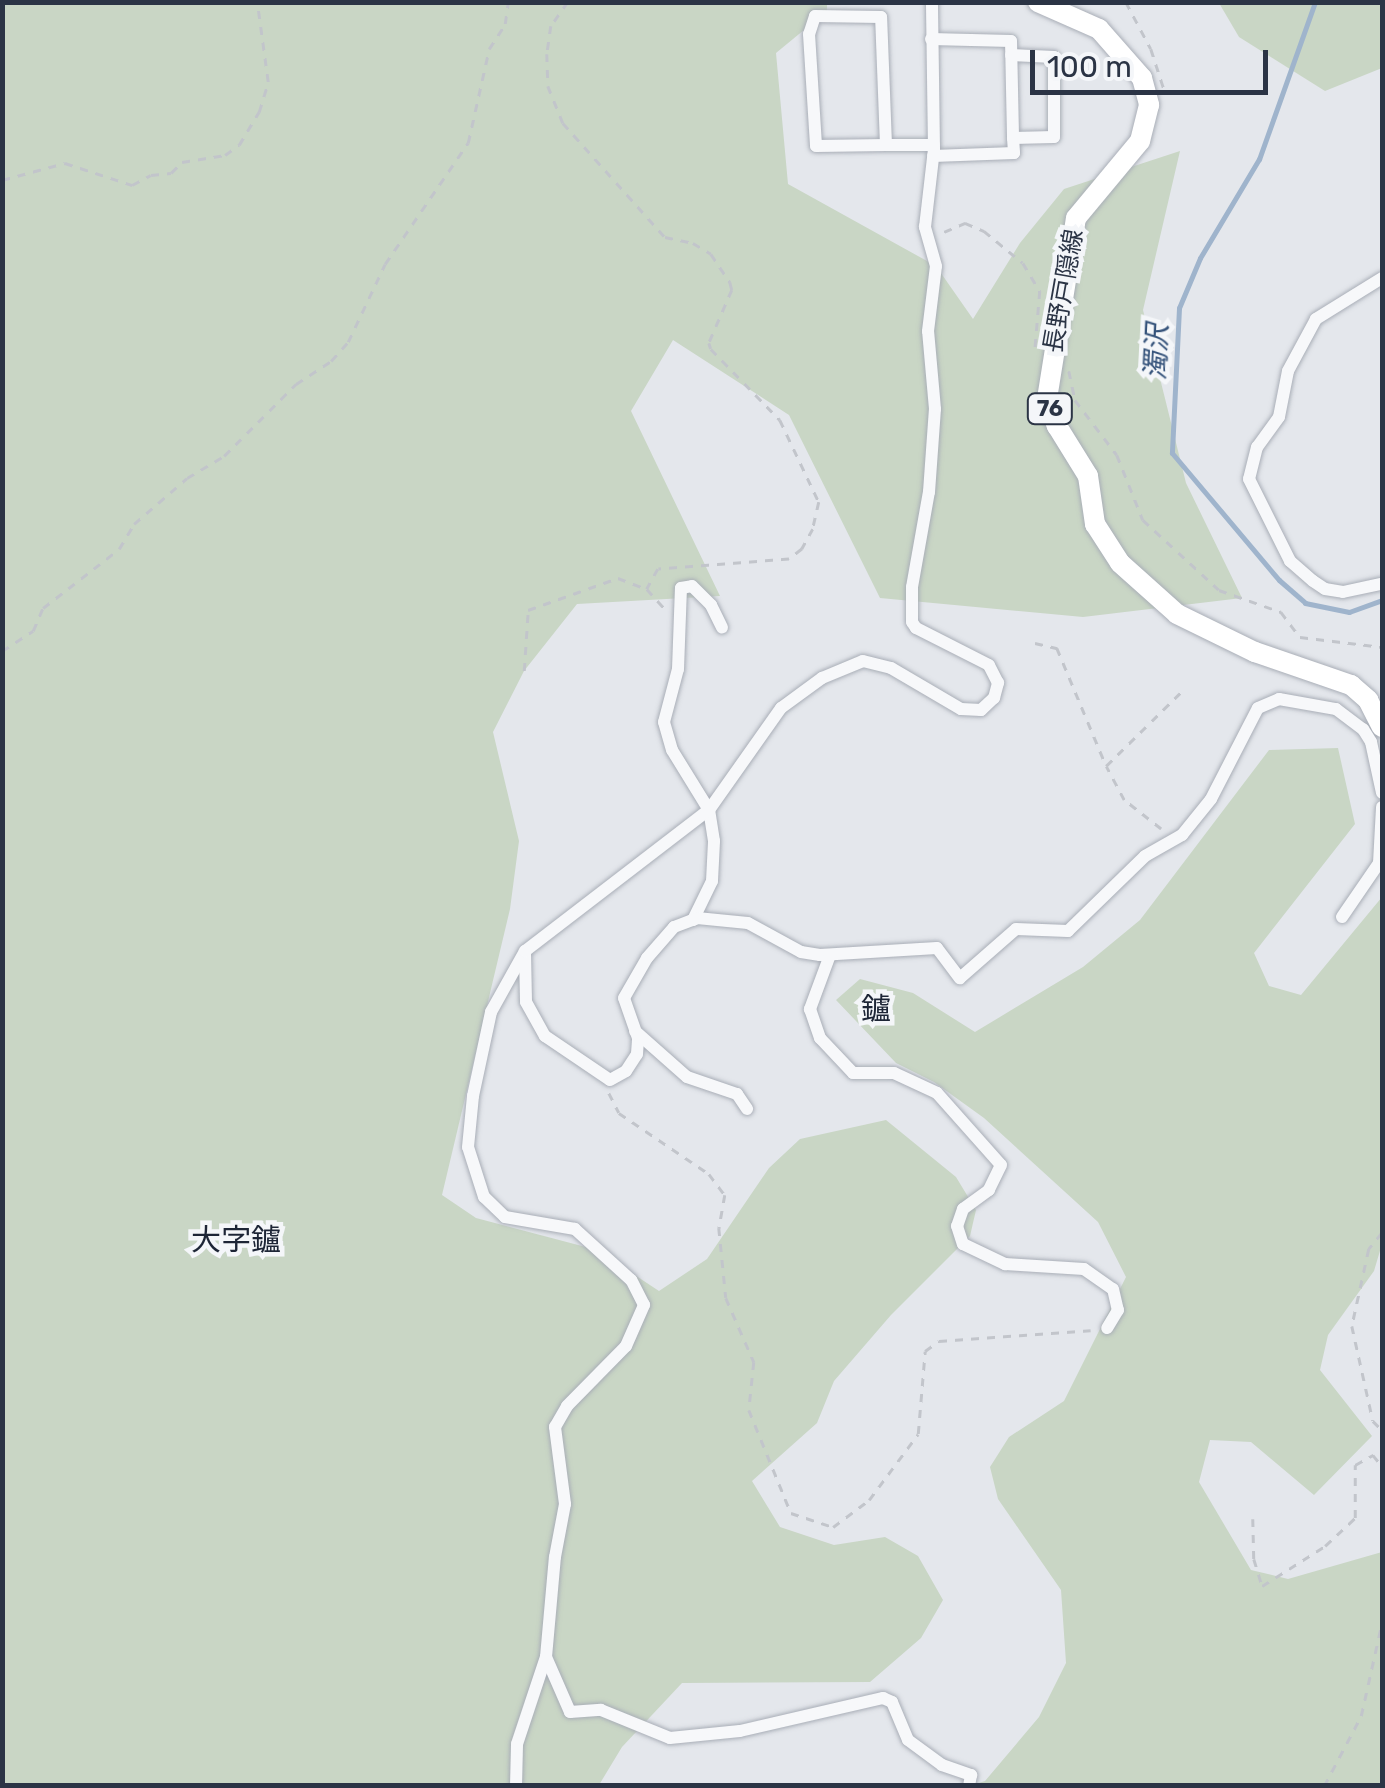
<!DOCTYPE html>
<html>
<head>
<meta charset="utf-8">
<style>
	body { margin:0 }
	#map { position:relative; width:1385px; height:1788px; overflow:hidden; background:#e4e7ec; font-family:Rubik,"Noto Sans JP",sans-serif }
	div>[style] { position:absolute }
	.green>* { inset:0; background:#c9d6c5 }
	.stream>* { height:5px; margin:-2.5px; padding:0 2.5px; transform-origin:2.5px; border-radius:2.5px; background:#9fb4cc }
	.path>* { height:2.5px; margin-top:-1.25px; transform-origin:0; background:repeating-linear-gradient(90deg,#c2c5cb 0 8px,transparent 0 16px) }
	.roads { filter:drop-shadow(0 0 2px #a9aeb7) drop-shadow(0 0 2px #a9aeb7) }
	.street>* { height:12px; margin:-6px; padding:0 6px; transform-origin:6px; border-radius:6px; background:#f7f8fa }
	.primary>* { height:20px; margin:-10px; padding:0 10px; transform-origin:10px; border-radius:10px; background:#fff }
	span { translate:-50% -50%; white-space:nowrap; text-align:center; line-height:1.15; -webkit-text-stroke:9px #f4f6f9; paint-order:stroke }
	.shield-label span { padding:2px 8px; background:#f4f6f9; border:2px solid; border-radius:8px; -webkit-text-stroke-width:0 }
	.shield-label { font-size:22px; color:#2b3445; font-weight:700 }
	.street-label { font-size:25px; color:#2b3445 }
	.water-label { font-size:28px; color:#34527a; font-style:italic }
	.quarter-label { font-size:30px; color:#1d2536 }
	.frame { position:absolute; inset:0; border:5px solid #2b3445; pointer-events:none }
	.scale { position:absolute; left:1030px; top:50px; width:238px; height:45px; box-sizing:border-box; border:5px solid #2b3445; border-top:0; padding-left:12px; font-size:30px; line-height:35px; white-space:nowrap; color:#2b3445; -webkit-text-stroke:8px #f4f6f9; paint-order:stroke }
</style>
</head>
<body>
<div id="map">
	<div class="green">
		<div style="clip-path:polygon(3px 3px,827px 3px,827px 11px,776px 53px,788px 184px,936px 266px,973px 319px,1020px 243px,1064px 189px,1180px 151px,1143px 310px,1186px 483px,1242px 598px,1083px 617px,880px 598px,789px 415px,673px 340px,631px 411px,720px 596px,577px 604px,524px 671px,493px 732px,519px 841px,510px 909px,442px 1195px,476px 1218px,597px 1250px,659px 1291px,707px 1259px,769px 1168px,800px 1139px,886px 1120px,956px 1177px,976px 1210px,970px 1236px,891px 1315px,834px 1381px,817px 1423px,752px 1481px,780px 1527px,834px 1545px,885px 1537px,918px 1556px,943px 1600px,921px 1638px,870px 1682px,682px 1683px,622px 1747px,599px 1785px,3px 1786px)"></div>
		<div style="clip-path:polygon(1219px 3px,1382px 3px,1382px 68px,1325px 91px,1239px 37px)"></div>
		<div style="clip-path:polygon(1338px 748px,1355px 824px,1254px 953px,1269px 986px,1301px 995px,1382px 897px,1382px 1244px,1374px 1271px,1328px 1335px,1320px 1370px,1372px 1436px,1314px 1495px,1251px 1442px,1210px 1440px,1199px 1482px,1251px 1570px,1288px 1579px,1382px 1552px,1382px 1785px,972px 1785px,985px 1781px,1039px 1717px,1066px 1663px,1061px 1590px,998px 1499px,990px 1467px,1009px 1437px,1064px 1401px,1126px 1277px,1098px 1222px,984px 1118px,934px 1082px,896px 1063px,836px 1000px,860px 979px,913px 993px,975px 1032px,1083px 967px,1140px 920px,1269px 750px)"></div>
	</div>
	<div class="stream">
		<div style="left:1315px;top:2px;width:167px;rotate:109.6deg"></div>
		<div style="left:1259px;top:159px;width:115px;rotate:120.8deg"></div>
		<div style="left:1200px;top:258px;width:54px;rotate:112.8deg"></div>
		<div style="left:1179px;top:308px;width:145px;rotate:92.8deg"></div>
		<div style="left:1172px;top:453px;width:166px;rotate:49.9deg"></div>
		<div style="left:1279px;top:580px;width:35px;rotate:41deg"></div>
		<div style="left:1305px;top:603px;width:45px;rotate:11.6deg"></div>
		<div style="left:1349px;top:612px;width:35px;rotate:-20deg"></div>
	</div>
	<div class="path">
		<div style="left:568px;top:2px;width:29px;rotate:125deg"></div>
		<div style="left:551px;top:26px;width:28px;rotate:98deg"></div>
		<div style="left:547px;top:54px;width:32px;rotate:88deg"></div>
		<div style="left:548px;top:86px;width:40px;rotate:68deg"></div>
		<div style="left:563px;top:123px;width:153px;rotate:48.2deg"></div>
		<div style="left:665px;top:237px;width:29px;rotate:12deg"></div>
		<div style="left:693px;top:243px;width:21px;rotate:31deg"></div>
		<div style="left:711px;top:254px;width:34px;rotate:56deg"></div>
		<div style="left:730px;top:282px;width:8px;rotate:76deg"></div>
		<div style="left:732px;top:290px;width:58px;rotate:113.5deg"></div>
		<div style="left:709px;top:343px;width:6px;rotate:72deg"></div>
		<div style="left:711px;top:349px;width:99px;rotate:45.8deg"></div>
		<div style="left:780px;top:420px;width:91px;rotate:64.6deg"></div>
		<div style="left:819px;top:502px;width:28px;rotate:103deg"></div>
		<div style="left:813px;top:529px;width:23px;rotate:119deg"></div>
		<div style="left:802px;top:549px;width:16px;rotate:142deg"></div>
		<div style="left:789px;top:559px;width:131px;rotate:175.6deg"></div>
		<div style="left:658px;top:569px;width:23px;rotate:119deg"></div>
		<div style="left:647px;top:589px;width:28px;rotate:48deg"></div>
		<div style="left:1126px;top:2px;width:53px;rotate:62deg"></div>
		<div style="left:1151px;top:49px;width:45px;rotate:72deg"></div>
		<div style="left:2px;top:180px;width:65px;rotate:-15.1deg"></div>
		<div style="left:65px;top:163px;width:71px;rotate:18.2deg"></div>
		<div style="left:132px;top:185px;width:21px;rotate:-28deg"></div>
		<div style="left:151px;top:175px;width:20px;rotate:-6deg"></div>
		<div style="left:171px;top:173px;width:16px;rotate:-45deg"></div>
		<div style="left:182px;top:162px;width:44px;rotate:-9.2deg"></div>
		<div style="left:225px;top:155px;width:17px;rotate:-36deg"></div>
		<div style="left:239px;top:145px;width:39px;rotate:-59deg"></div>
		<div style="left:259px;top:112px;width:31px;rotate:-73deg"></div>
		<div style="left:268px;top:82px;width:81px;rotate:-97.8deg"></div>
		<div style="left:944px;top:232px;width:23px;rotate:-23deg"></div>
		<div style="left:965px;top:223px;width:21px;rotate:23deg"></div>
		<div style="left:984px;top:231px;width:50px;rotate:39.4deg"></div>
		<div style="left:1023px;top:263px;width:33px;rotate:59deg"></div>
		<div style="left:1040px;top:291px;width:59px;rotate:94.8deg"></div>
		<div style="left:1069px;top:371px;width:30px;rotate:78deg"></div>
		<div style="left:1075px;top:400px;width:69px;rotate:52.6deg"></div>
		<div style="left:1117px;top:455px;width:70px;rotate:68.2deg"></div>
		<div style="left:1143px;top:520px;width:103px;rotate:42.6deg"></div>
		<div style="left:1219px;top:590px;width:66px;rotate:19.5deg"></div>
		<div style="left:1281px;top:612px;width:31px;rotate:53deg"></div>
		<div style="left:1300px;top:637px;width:83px;rotate:7deg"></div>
		<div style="left:1035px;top:643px;width:23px;rotate:13deg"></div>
		<div style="left:1057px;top:648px;width:127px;rotate:67.3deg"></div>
		<div style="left:2px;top:651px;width:37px;rotate:-33deg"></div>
		<div style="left:33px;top:631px;width:25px;rotate:-67deg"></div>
		<div style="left:43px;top:608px;width:96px;rotate:-37.8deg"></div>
		<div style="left:119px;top:549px;width:29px;rotate:-59deg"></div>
		<div style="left:134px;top:524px;width:70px;rotate:-41deg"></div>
		<div style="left:187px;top:478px;width:43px;rotate:-30.7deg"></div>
		<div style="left:224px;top:456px;width:102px;rotate:-45deg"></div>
		<div style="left:296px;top:384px;width:42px;rotate:-33.3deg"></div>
		<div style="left:331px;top:361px;width:25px;rotate:-48deg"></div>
		<div style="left:348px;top:342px;width:86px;rotate:-64.6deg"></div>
		<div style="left:385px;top:264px;width:147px;rotate:-55.6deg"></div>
		<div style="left:468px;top:143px;width:96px;rotate:-77.4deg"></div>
		<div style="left:489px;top:49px;width:30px;rotate:-57deg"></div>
		<div style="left:505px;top:24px;width:22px;rotate:-82deg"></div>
		<div style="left:524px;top:671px;width:61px;rotate:-86.2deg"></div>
		<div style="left:528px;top:610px;width:96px;rotate:-19.6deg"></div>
		<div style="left:618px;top:578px;width:31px;rotate:21deg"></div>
		<div style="left:1161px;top:829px;width:47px;rotate:-141.9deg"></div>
		<div style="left:1124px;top:800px;width:38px;rotate:-118deg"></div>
		<div style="left:1106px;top:766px;width:108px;rotate:-44.6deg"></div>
		<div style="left:609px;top:1093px;width:22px;rotate:63deg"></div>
		<div style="left:619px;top:1113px;width:109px;rotate:34.1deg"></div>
		<div style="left:709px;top:1174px;width:26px;rotate:53deg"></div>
		<div style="left:725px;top:1195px;width:34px;rotate:100deg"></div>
		<div style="left:719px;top:1228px;width:70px;rotate:84.3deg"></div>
		<div style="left:726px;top:1298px;width:70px;rotate:66.4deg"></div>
		<div style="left:754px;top:1362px;width:48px;rotate:95.9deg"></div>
		<div style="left:749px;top:1410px;width:111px;rotate:67.8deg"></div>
		<div style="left:791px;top:1513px;width:44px;rotate:18.4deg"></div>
		<div style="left:833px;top:1527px;width:45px;rotate:-36.9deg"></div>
		<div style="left:869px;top:1500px;width:82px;rotate:-53.4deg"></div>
		<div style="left:918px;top:1434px;width:83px;rotate:-85.2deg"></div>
		<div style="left:925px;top:1351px;width:17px;rotate:-36deg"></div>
		<div style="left:939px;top:1341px;width:152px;rotate:-4.1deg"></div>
		<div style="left:1382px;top:1233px;width:21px;rotate:129deg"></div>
		<div style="left:1369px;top:1249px;width:79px;rotate:102.4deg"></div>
		<div style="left:1352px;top:1326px;width:97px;rotate:77.5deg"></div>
		<div style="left:1373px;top:1421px;width:13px;rotate:45deg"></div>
		<div style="left:1253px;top:1519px;width:40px;rotate:88.6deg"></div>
		<div style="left:1254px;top:1559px;width:28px;rotate:73deg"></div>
		<div style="left:1262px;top:1586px;width:75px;rotate:-32.4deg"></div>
		<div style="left:1325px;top:1546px;width:41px;rotate:-43deg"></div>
		<div style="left:1355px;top:1518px;width:53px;rotate:-90deg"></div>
		<div style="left:1355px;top:1465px;width:21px;rotate:-29deg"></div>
		<div style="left:1373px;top:1455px;width:14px;rotate:51deg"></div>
		<div style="left:1324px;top:1786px;width:79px;rotate:-62.1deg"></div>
		<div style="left:1361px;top:1716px;width:96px;rotate:-77.4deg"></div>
	</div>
	<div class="roads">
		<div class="street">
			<div style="left:931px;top:39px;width:80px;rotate:1.4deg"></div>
			<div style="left:1011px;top:41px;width:97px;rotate:88.8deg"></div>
			<div style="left:1013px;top:138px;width:15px;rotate:86deg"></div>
			<div style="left:1014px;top:153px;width:81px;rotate:177.9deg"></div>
			<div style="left:1011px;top:55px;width:43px;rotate:2.7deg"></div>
			<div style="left:1054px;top:57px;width:80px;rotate:90deg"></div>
			<div style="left:1054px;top:137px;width:41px;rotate:178.6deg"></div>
			<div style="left:886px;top:145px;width:128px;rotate:-92.2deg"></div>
			<div style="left:881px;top:17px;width:66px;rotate:-179.1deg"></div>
			<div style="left:815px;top:16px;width:19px;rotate:108deg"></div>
			<div style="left:809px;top:34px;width:112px;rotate:86.4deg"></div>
			<div style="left:816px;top:146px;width:70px;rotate:-0.8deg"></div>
			<div style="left:886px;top:145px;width:48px"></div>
			<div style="left:1382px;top:278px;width:78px;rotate:148.2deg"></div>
			<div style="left:1316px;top:319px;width:59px;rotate:118.3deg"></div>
			<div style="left:1288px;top:371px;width:47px;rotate:101.1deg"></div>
			<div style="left:1279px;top:417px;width:37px;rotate:126deg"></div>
			<div style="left:1257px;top:447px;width:33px;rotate:104deg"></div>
			<div style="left:1249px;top:479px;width:92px;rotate:63.4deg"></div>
			<div style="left:1290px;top:561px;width:30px;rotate:41deg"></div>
			<div style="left:1313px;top:581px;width:14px;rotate:34deg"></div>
			<div style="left:1325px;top:589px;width:18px;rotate:9deg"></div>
			<div style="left:1343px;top:592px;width:40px;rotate:-12deg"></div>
			<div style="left:1342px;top:917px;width:65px;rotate:-55.6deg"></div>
			<div style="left:1379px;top:863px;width:56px;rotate:-86.9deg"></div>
			<div style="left:693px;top:920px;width:43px;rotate:-64deg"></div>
			<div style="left:712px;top:881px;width:40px;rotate:-87.1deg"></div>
			<div style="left:714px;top:841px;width:31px;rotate:-99deg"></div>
			<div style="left:709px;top:810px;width:70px;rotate:-121.7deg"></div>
			<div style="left:672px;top:750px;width:29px;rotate:-106deg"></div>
			<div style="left:664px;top:722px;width:55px;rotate:-75.2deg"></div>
			<div style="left:678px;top:669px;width:81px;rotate:-87.9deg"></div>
			<div style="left:681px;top:588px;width:11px;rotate:-10deg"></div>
			<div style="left:692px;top:586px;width:27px;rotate:45deg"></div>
			<div style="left:711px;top:605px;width:25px;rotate:64deg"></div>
			<div style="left:525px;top:953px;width:49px;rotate:88.8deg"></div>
			<div style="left:526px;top:1002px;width:39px;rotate:61deg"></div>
			<div style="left:545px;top:1036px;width:78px;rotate:34.1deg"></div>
			<div style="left:610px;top:1080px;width:18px;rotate:-29deg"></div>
			<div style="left:626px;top:1071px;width:20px;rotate:-57deg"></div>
			<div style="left:637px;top:1054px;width:16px;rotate:-86deg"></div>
			<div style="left:638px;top:1038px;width:42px;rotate:-109.3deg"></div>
			<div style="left:624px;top:998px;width:46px;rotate:-60.1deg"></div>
			<div style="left:647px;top:958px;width:41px;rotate:-48.9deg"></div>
			<div style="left:674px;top:927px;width:25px;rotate:-21deg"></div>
			<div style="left:697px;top:918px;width:51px;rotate:5.6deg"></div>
			<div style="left:748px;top:923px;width:60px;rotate:28.7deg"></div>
			<div style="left:801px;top:952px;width:19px;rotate:9deg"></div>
			<div style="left:820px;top:955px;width:117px;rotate:-3.4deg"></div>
			<div style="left:937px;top:948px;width:38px;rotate:53deg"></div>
			<div style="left:960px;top:978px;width:74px;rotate:-41.2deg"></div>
			<div style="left:1016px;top:929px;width:52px;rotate:2.2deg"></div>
			<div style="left:1068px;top:931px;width:107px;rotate:-44.2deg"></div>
			<div style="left:1145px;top:856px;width:43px;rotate:-29.6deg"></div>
			<div style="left:1182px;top:835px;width:46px;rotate:-51.1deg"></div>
			<div style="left:1211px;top:799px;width:102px;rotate:-62.7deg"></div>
			<div style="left:1258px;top:708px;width:23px;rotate:-23deg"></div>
			<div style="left:1279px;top:699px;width:58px;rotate:10deg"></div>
			<div style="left:1336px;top:709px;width:34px;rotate:37deg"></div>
			<div style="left:1363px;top:729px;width:15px;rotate:58deg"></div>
			<div style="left:1371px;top:742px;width:52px;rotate:77.8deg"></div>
			<div style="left:830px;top:955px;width:58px;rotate:110.3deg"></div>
			<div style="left:810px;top:1009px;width:31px;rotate:71deg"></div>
			<div style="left:820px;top:1038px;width:48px;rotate:46.7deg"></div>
			<div style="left:853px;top:1073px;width:41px"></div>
			<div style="left:894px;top:1073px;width:47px;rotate:24.9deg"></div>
			<div style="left:937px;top:1093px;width:96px;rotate:48.4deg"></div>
			<div style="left:1001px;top:1165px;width:28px;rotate:116deg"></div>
			<div style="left:989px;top:1190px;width:32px;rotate:144deg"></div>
			<div style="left:963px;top:1209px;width:18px;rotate:109deg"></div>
			<div style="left:957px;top:1226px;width:19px;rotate:72deg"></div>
			<div style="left:963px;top:1244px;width:47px;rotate:25.5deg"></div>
			<div style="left:1005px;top:1264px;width:79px;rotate:3.6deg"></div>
			<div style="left:1084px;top:1269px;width:35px;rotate:35deg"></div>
			<div style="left:1113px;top:1289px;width:22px;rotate:77deg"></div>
			<div style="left:1118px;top:1310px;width:21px;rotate:121deg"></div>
			<div style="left:635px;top:1031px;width:69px;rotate:41.5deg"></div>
			<div style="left:687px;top:1077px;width:53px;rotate:18.8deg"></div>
			<div style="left:737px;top:1094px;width:18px;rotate:56deg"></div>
			<div style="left:546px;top:1657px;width:60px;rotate:66.4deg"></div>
			<div style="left:570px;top:1712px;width:31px;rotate:-4deg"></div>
			<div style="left:601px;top:1710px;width:74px;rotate:22.1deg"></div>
			<div style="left:670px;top:1738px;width:70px;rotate:-5.7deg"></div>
			<div style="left:740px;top:1731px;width:147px;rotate:-13deg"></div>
			<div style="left:883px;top:1698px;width:10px;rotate:24deg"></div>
			<div style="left:892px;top:1702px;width:41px;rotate:67.2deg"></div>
			<div style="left:908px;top:1740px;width:42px;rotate:36.3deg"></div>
			<div style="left:942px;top:1765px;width:31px;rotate:19deg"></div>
			<div style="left:971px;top:1775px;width:11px;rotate:100deg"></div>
			<div style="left:516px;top:1786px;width:42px;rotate:-88.6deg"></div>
			<div style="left:517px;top:1744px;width:92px;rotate:-71.6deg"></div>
			<div style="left:546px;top:1657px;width:100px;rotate:-84.9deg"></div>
			<div style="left:555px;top:1557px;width:54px;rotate:-79.3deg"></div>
			<div style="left:565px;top:1504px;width:78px;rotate:-97.4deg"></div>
			<div style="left:555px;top:1427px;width:24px;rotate:-60deg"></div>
			<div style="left:567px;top:1406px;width:84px;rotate:-45.5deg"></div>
			<div style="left:626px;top:1346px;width:45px;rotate:-66.3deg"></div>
			<div style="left:644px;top:1305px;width:28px;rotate:-117deg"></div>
			<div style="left:631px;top:1280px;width:76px;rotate:-137.7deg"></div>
			<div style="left:575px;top:1229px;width:71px;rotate:-170.3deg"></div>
			<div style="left:505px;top:1217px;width:29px;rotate:-136deg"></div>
			<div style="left:484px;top:1197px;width:52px;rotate:-107.7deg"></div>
			<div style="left:468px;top:1147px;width:51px;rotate:-84.4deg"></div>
			<div style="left:473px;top:1096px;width:86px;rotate:-77.9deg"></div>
			<div style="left:491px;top:1012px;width:70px;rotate:-60.9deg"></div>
			<div style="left:525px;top:951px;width:232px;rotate:-37.5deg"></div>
			<div style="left:709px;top:810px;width:125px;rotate:-54.8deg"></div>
			<div style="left:781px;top:708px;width:51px;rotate:-36.2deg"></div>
			<div style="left:822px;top:678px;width:44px;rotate:-22.5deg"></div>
			<div style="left:863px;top:661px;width:29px;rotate:14deg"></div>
			<div style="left:891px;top:668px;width:81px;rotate:30.4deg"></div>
			<div style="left:961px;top:709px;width:20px;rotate:3deg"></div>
			<div style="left:981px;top:710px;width:18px;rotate:-43deg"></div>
			<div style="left:994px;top:698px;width:16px;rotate:-75deg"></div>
			<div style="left:998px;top:683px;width:20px;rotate:-117deg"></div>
			<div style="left:989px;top:665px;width:82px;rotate:-153.1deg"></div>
			<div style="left:916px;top:628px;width:7px;rotate:-124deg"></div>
			<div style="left:912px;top:622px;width:35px;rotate:-90deg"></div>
			<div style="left:912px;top:587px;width:97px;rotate:-79.9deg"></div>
			<div style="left:929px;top:492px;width:83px;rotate:-85.9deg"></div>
			<div style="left:935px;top:409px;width:78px;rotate:-95.1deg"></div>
			<div style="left:928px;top:331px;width:65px;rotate:-83deg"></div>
			<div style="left:936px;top:266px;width:41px;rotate:-105.8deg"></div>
			<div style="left:925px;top:227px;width:79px;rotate:-83.4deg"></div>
			<div style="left:934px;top:149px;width:147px;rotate:-90.8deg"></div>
		</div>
		<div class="primary">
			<div style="left:1038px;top:2px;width:67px;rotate:23.9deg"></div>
			<div style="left:1099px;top:29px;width:65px;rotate:48.7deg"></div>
			<div style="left:1142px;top:78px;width:28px;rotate:75deg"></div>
			<div style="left:1149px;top:105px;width:37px;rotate:104deg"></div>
			<div style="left:1140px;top:141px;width:100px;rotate:129.7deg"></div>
			<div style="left:1076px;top:218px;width:183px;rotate:99.1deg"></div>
			<div style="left:1047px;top:399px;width:29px;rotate:70deg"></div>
			<div style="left:1057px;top:426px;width:59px;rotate:58.2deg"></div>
			<div style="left:1088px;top:476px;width:49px;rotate:81.7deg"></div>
			<div style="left:1095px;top:524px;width:46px;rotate:57.3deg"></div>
			<div style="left:1120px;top:563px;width:76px;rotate:41.8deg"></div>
			<div style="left:1177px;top:614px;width:87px;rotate:26deg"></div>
			<div style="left:1255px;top:652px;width:102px;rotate:19deg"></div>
			<div style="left:1351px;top:685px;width:23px;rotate:41deg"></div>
			<div style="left:1368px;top:700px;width:30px;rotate:63deg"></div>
		</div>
	</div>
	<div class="shield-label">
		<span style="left:1050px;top:409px">76</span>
	</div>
	<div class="street-label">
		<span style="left:1064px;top:291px;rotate:-80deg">長野戸隠線</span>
	</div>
	<div class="water-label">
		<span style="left:1157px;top:352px;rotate:-87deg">濁沢</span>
	</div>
	<div class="quarter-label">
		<span style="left:876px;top:1009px">鑪</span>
		<span style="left:236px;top:1240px">大字鑪</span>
	</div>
	<div class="frame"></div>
	<div class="scale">100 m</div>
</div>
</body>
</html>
